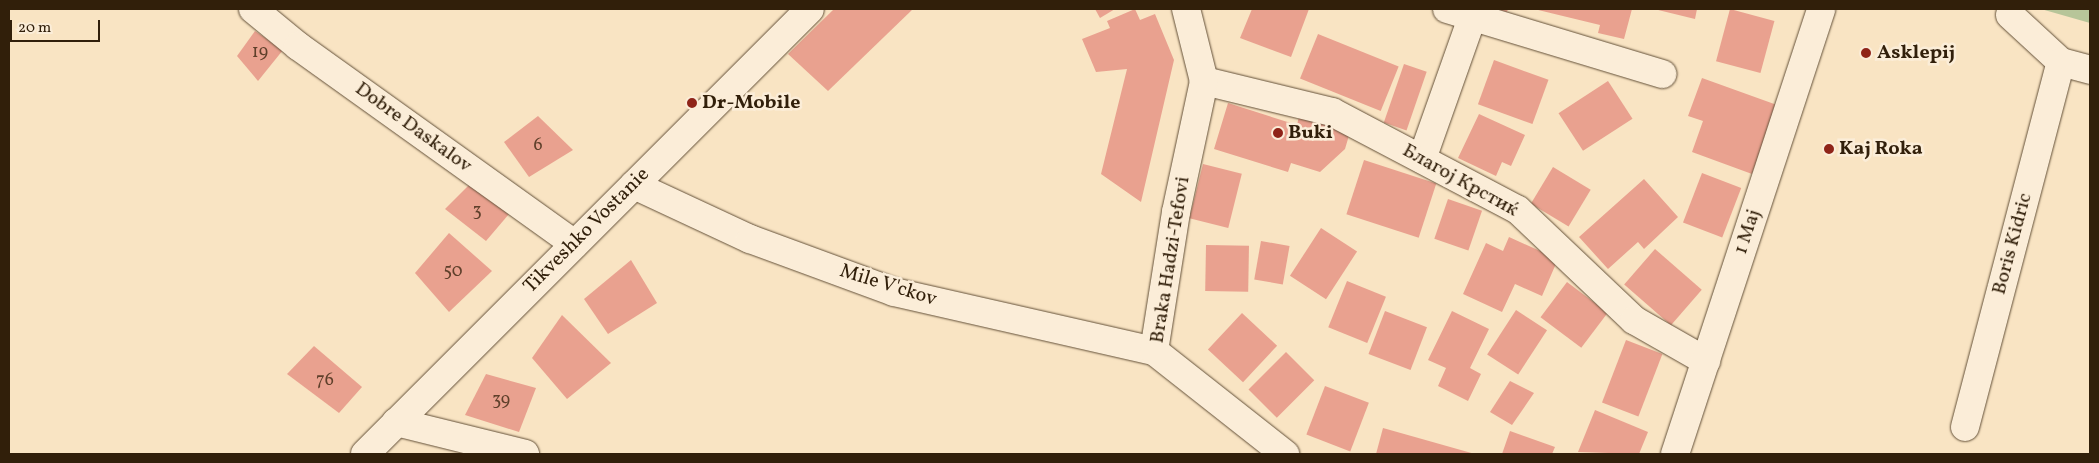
<!DOCTYPE html>
<html>
<head>
<meta charset="utf-8">
<style>
	body { margin:0 }
	#map { position:relative; width:2099px; height:463px; overflow:hidden; background:#f9e4c3; font-family:Vollkorn,serif }
	div>[style] { position:absolute }
	.green>* { inset:0; background:#b7c599 }
	.building>* { inset:0; background:#e9a18f; transform-origin:0 0 }
	.roads { filter:drop-shadow(0 0 1px #635038) drop-shadow(0 0 1px #635038) }
	.minor>* { height:28px; margin:-14px; padding:0 14px; transform-origin:14px; border-radius:14px; background:#fbedd8 }
	.secondary>* { height:28px; margin:-14px; padding:0 14px; transform-origin:14px; border-radius:14px; background:#fbedd8 }
	.dots>* { width:14px; height:14px; translate:-50% -50%; box-sizing:border-box; border:2px solid #fbedd8; border-radius:50% }
	span { translate:-50% -50%; white-space:nowrap; text-align:center; line-height:1.15; -webkit-text-stroke:5px #fbedd8; paint-order:stroke }
	.number-label { font-size:18px; color:#5f402b }
	.number-label span { -webkit-text-stroke-width:0 }
	.poi-label { font-size:20px; color:#311f0a; font-weight:700 }
	.left { translate:0 -50%; text-align:left }
	.street-label { font-size:20px; color:#311f0a }
	.frame { position:absolute; inset:0; border:10px solid #311f0a; pointer-events:none }
	.scale { position:absolute; left:10px; top:20px; width:90px; height:22px; box-sizing:border-box; border:2px solid #311f0a; border-top:0; padding-left:6px; font-size:15px; line-height:18px; white-space:nowrap; color:#311f0a; -webkit-text-stroke:4px #fbedd8; paint-order:stroke }
</style>
</head>
<body>
<div id="map">
	<div class="green">
		<div style="clip-path:polygon(2041px 9px,2090px 9px,2090px 23px)"></div>
	</div>
	<div class="building">
		<div style="clip-path:polygon(834px 9px,913px 9px,828px 91px,788px 54px)"></div>
		<div style="clip-path:polygon(1095px 9px,1115px 9px,1100px 18px)"></div>
		<div style="clip-path:polygon(1135px 9px,1140px 20px,1155px 14px,1174px 60px,1141px 202px,1101px 174px,1127px 69px,1096px 72px,1082px 39px,1110px 28px,1107px 21px)"></div>
		<div style="clip-path:polygon(1252px 9px,1309px 9px,1291px 57px,1240px 38px)"></div>
		<div style="clip-path:polygon(1495px 9px,1508px 9px,1507px 12px)"></div>
		<div style="clip-path:polygon(1534px 9px,1632px 9px,1624px 39px,1598px 33px,1600px 25px)"></div>
		<div style="clip-path:polygon(1654px 9px,1697px 9px,1695px 19px)"></div>
		<div style="left:1730px;top:9px;width:46px;height:54px;rotate:15deg"></div>
		<div style="clip-path:polygon(255px 31px,283px 50px,258px 81px,237px 56px)"></div>
		<div style="left:1318px;top:34px;width:87px;height:48px;rotate:22deg"></div>
		<div style="left:1494px;top:60px;width:58px;height:47px;rotate:20deg"></div>
		<div style="left:1404px;top:64px;width:24px;height:62px;rotate:19deg"></div>
		<div style="clip-path:polygon(1702px 78px,1777px 105px,1752px 174px,1692px 152px,1703px 121px,1688px 116px)"></div>
		<div style="left:1608px;top:81px;width:45px;height:59px;rotate:57deg"></div>
		<div style="clip-path:polygon(1228px 103px,1297px 125px,1299px 116px,1350px 132px,1345px 149px,1320px 172px,1291px 163px,1288px 172px,1214px 149px)"></div>
		<div style="clip-path:polygon(1479px 114px,1525px 135px,1511px 166px,1502px 162px,1496px 176px,1458px 158px)"></div>
		<div style="clip-path:polygon(538px 116px,573px 150px,529px 177px,504px 142px)"></div>
		<div style="left:1364px;top:160px;width:76px;height:57px;rotate:18deg"></div>
		<div style="left:1203px;top:164px;width:40px;height:56px;rotate:14deg"></div>
		<div style="left:1553px;top:167px;width:44px;height:43px;rotate:31deg"></div>
		<div style="left:1702px;top:173px;width:42px;height:53px;rotate:21deg"></div>
		<div style="clip-path:polygon(1644px 179px,1678px 217px,1644px 249px,1638px 242px,1608px 269px,1579px 237px)"></div>
		<div style="clip-path:polygon(469px 185px,509px 214px,486px 241px,445px 209px)"></div>
		<div style="left:1448px;top:199px;width:36px;height:42px;rotate:19deg"></div>
		<div style="left:1321px;top:228px;width:43px;height:57px;rotate:33deg"></div>
		<div style="clip-path:polygon(449px 233px,492px 271px,449px 312px,415px 273px)"></div>
		<div style="clip-path:polygon(1509px 237px,1558px 259px,1542px 296px,1515px 284px,1502px 312px,1463px 294px,1486px 243px,1503px 251px)"></div>
		<div style="left:1261px;top:241px;width:29px;height:39px;rotate:10deg"></div>
		<div style="left:1206px;top:245px;width:43px;height:46px;rotate:1deg"></div>
		<div style="left:1655px;top:249px;width:62px;height:47px;rotate:41deg"></div>
		<div style="clip-path:polygon(631px 260px,657px 303px,608px 334px,584px 299px)"></div>
		<div style="left:1347px;top:281px;width:42px;height:50px;rotate:22deg"></div>
		<div style="left:1567px;top:282px;width:51px;height:44px;rotate:37deg"></div>
		<div style="left:1516px;top:310px;width:37px;height:53px;rotate:33deg"></div>
		<div style="left:1385px;top:311px;width:45px;height:46px;rotate:21deg"></div>
		<div style="clip-path:polygon(1452px 311px,1489px 329px,1470px 368px,1481px 374px,1468px 401px,1438px 386px,1446px 368px,1428px 360px)"></div>
		<div style="left:1242px;top:313px;width:48px;height:50px;rotate:43deg"></div>
		<div style="clip-path:polygon(562px 315px,611px 363px,567px 399px,532px 358px)"></div>
		<div style="left:1626px;top:340px;width:39px;height:67px;rotate:21deg"></div>
		<div style="clip-path:polygon(314px 346px,362px 387px,339px 413px,287px 374px)"></div>
		<div style="left:1286px;top:352px;width:40px;height:53px;rotate:45deg"></div>
		<div style="clip-path:polygon(486px 374px,536px 388px,519px 432px,465px 415px)"></div>
		<div style="clip-path:polygon(1510px 381px,1534px 393px,1512px 425px,1490px 412px)"></div>
		<div style="left:1325px;top:386px;width:47px;height:52px;rotate:21deg"></div>
		<div style="clip-path:polygon(1595px 410px,1648px 432px,1639px 454px,1578px 452px)"></div>
		<div style="clip-path:polygon(1383px 428px,1475px 454px,1376px 454px)"></div>
		<div style="clip-path:polygon(1510px 431px,1555px 447px,1552px 454px,1502px 454px)"></div>
	</div>
	<div class="roads">
		<div class="minor">
			<div style="left:253px;top:9px;width:58px;rotate:39.4deg"></div>
			<div style="left:298px;top:46px;width:340px;rotate:35.6deg"></div>
			<div style="left:1447px;top:9px;width:225px;rotate:16.8deg"></div>
			<div style="left:2010px;top:15px;width:69px;rotate:42.7deg"></div>
			<div style="left:2061px;top:62px;width:30px;rotate:15deg"></div>
			<div style="left:1204px;top:81px;width:132px;rotate:13.6deg"></div>
			<div style="left:1332px;top:112px;width:210px;rotate:27.8deg"></div>
			<div style="left:1518px;top:210px;width:160px;rotate:43.5deg"></div>
			<div style="left:1634px;top:320px;width:83px;rotate:29.7deg"></div>
			<div style="left:1422px;top:159px;width:150px;rotate:-70.5deg"></div>
			<div style="left:634px;top:185px;width:128px;rotate:25deg"></div>
			<div style="left:750px;top:239px;width:153px;rotate:20.2deg"></div>
			<div style="left:894px;top:292px;width:267px;rotate:12.8deg"></div>
			<div style="left:1154px;top:351px;width:167px;rotate:38.2deg"></div>
			<div style="left:1154px;top:351px;width:141px;rotate:-81deg"></div>
			<div style="left:1176px;top:212px;width:134px;rotate:-77.9deg"></div>
			<div style="left:1204px;top:81px;width:74px;rotate:-104deg"></div>
			<div style="left:396px;top:422px;width:133px;rotate:13.9deg"></div>
			<div style="left:1965px;top:427px;width:377px;rotate:-75.3deg"></div>
			<div style="left:1675px;top:454px;width:468px;rotate:-71.8deg"></div>
		</div>
		<div class="secondary">
			<div style="left:365px;top:454px;width:629px;rotate:-45deg"></div>
		</div>
	</div>
	<div class="dots">
		<div style="left:1866px;top:53px;background:#8f2418"></div>
		<div style="left:692px;top:103px;background:#8f2418"></div>
		<div style="left:1278px;top:133px;background:#8f2418"></div>
		<div style="left:1829px;top:149px;background:#8f2418"></div>
	</div>
	<div class="number-label">
		<span style="left:260px;top:53px">19</span>
		<span style="left:538px;top:146px">6</span>
		<span style="left:477px;top:212px">3</span>
		<span style="left:453px;top:272px">50</span>
		<span style="left:325px;top:381px">76</span>
		<span style="left:501px;top:401px">39</span>
	</div>
	<div class="poi-label">
		<span class="left" style="left:1877px;top:53px">Asklepij</span>
		<span class="left" style="left:702px;top:103px">Dr-Mobile</span>
		<span class="left" style="left:1288px;top:133px">Buki</span>
		<span class="left" style="left:1839px;top:149px">Kaj Roka</span>
	</div>
	<div class="street-label">
		<span style="left:413px;top:128px;rotate:36deg">Dobre Daskalov</span>
		<span style="left:1460px;top:181px;rotate:29deg">Благој Крстиќ</span>
		<span style="left:587px;top:231px;rotate:-45deg">Tikveshko Vostanie</span>
		<span style="left:1748px;top:232px;rotate:-72deg">1 Maj</span>
		<span style="left:2013px;top:244px;rotate:-75deg">Boris Kidric</span>
		<span style="left:1171px;top:260px;rotate:-81deg">Braka Hadzi-Tefovi</span>
		<span style="left:888px;top:286px;rotate:17deg">Mile V'ckov</span>
	</div>
	<div class="frame"></div>
	<div class="scale">20 m</div>
</div>
</body>
</html>
